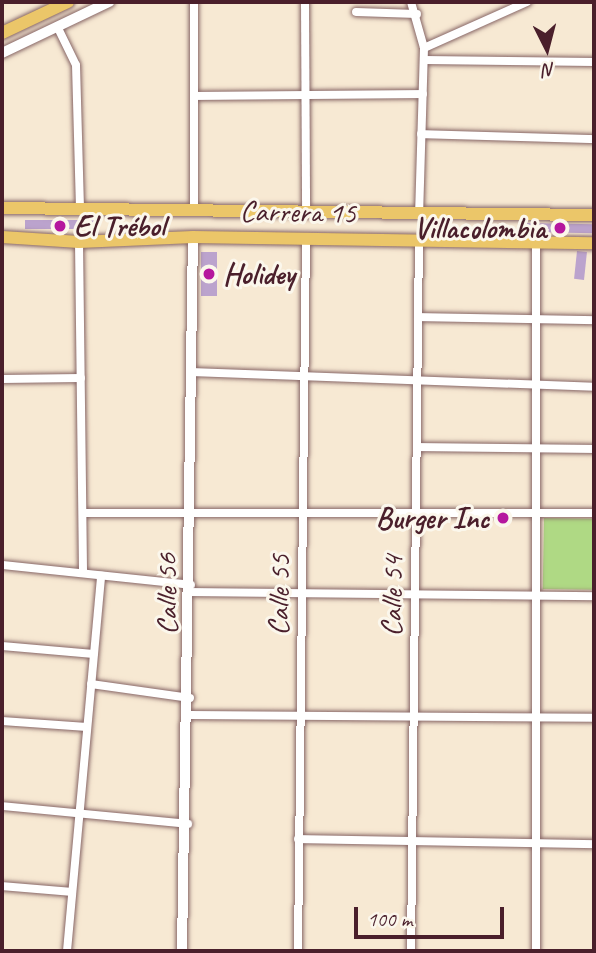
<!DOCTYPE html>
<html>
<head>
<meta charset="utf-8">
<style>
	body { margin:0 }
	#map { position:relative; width:596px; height:953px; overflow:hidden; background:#f7e9d3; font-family:Caveat,sans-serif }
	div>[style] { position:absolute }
	.green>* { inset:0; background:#afd984; transform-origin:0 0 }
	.building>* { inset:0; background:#bba3cd; transform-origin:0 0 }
	.roads { filter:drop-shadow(0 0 2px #876666) drop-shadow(0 0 2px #876666) }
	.minor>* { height:8px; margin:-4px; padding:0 4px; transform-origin:4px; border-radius:4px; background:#fff }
	.tertiary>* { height:10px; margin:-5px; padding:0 5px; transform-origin:5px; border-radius:5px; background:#fff }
	.primary>* { height:12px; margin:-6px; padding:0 6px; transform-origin:6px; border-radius:6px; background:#ebc669 }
	.dots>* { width:19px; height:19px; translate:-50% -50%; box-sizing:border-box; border:4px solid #fbf7ec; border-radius:50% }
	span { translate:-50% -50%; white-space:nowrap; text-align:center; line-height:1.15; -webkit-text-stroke:6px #fbf7ec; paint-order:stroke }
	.street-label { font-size:30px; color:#4a1f2b }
	.poi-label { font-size:30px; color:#4a1f2b; font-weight:700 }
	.left { translate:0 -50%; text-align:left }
	.right { translate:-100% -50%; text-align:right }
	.frame { position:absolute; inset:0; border:4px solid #4a1f2b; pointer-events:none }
	.north { position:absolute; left:512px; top:14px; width:70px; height:70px; -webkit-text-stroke:5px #fbf7ec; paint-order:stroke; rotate:174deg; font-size:19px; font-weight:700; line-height:28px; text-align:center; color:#4a1f2b }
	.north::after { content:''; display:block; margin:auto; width:24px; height:32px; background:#4a1f2b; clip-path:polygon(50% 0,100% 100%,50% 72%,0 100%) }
	.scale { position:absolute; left:354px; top:907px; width:150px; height:32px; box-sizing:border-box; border:4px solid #4a1f2b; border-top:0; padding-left:9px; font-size:21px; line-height:24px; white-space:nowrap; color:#4a1f2b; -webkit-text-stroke:5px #fbf7ec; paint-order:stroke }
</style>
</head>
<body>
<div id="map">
	<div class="green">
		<div style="left:544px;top:518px;width:50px;height:71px;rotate:1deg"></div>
	</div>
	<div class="building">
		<div style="left:25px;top:220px;width:71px;height:9px"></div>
		<div style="left:526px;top:223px;width:68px;height:9px;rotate:1deg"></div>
		<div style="left:577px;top:251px;width:10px;height:28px;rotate:6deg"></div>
		<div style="left:201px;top:252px;width:16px;height:44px"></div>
	</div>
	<div class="roads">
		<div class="minor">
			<div style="left:194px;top:2px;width:208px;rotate:90deg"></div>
			<div style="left:305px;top:2px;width:210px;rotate:89.7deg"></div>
			<div style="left:411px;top:2px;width:48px;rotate:74.2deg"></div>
			<div style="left:424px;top:48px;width:165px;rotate:91.7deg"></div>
			<div style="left:356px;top:12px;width:61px;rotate:1.9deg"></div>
			<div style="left:57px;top:26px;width:43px;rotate:64deg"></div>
			<div style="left:76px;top:65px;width:144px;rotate:88.4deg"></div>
			<div style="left:424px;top:48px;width:113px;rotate:-24.1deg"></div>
			<div style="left:424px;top:60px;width:170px;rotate:0.7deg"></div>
			<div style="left:195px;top:96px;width:228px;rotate:-0.5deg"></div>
			<div style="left:421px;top:134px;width:173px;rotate:1.7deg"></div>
			<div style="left:79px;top:242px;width:331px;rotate:89.3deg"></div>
			<div style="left:536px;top:242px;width:709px;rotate:90deg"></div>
			<div style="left:418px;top:317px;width:176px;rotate:1deg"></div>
			<div style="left:191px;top:372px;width:403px;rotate:2.1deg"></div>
			<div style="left:2px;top:379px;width:79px;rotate:-0.7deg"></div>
			<div style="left:417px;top:447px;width:177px;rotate:0.6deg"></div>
			<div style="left:83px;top:513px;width:511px"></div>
			<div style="left:2px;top:565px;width:190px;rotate:6deg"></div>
			<div style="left:191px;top:592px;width:403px;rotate:0.6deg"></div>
			<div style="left:2px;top:646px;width:92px;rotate:5deg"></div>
			<div style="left:91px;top:684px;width:100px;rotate:8deg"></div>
			<div style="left:189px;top:715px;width:405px;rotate:0.4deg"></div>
			<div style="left:2px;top:721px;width:85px;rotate:4deg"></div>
			<div style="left:2px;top:806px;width:187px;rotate:5.5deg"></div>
			<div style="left:298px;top:839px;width:296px;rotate:1deg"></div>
			<div style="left:2px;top:886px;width:70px;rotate:4.9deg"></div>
			<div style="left:67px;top:951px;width:377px;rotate:-84.8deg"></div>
			<div style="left:298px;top:951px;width:712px;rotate:-89.36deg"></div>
			<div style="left:411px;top:951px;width:711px;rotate:-89.36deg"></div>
		</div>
		<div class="tertiary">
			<div style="left:2px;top:53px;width:119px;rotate:-25.5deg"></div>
			<div style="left:182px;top:951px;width:714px;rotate:-89.12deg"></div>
		</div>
		<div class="primary">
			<div style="left:2px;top:33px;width:73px;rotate:-25.2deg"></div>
			<div style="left:2px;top:208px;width:592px;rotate:0.68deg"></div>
			<div style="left:2px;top:237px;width:77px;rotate:3.7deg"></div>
			<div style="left:79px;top:242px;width:114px;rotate:-2.5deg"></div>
			<div style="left:193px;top:237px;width:401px;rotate:0.9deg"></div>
		</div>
	</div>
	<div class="dots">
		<div style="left:60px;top:226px;background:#b5179e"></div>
		<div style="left:560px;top:228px;background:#b5179e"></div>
		<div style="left:209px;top:274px;background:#b5179e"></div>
		<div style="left:503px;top:518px;background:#b5179e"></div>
	</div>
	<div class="street-label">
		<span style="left:298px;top:212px;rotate:1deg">Carrera 15</span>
		<span style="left:166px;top:594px;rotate:-90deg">Calle 56</span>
		<span style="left:279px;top:595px;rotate:-89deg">Calle 55</span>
		<span style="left:392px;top:596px;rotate:-89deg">Calle 54</span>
	</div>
	<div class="poi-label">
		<span class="left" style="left:74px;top:226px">El Trébol</span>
		<span class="right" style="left:546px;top:228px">Villacolombia</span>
		<span class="left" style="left:223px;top:274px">Holidey</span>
		<span class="right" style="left:489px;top:518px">Burger Inc</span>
	</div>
	<div class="frame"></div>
	<div class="north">N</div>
	<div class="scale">100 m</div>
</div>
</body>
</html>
